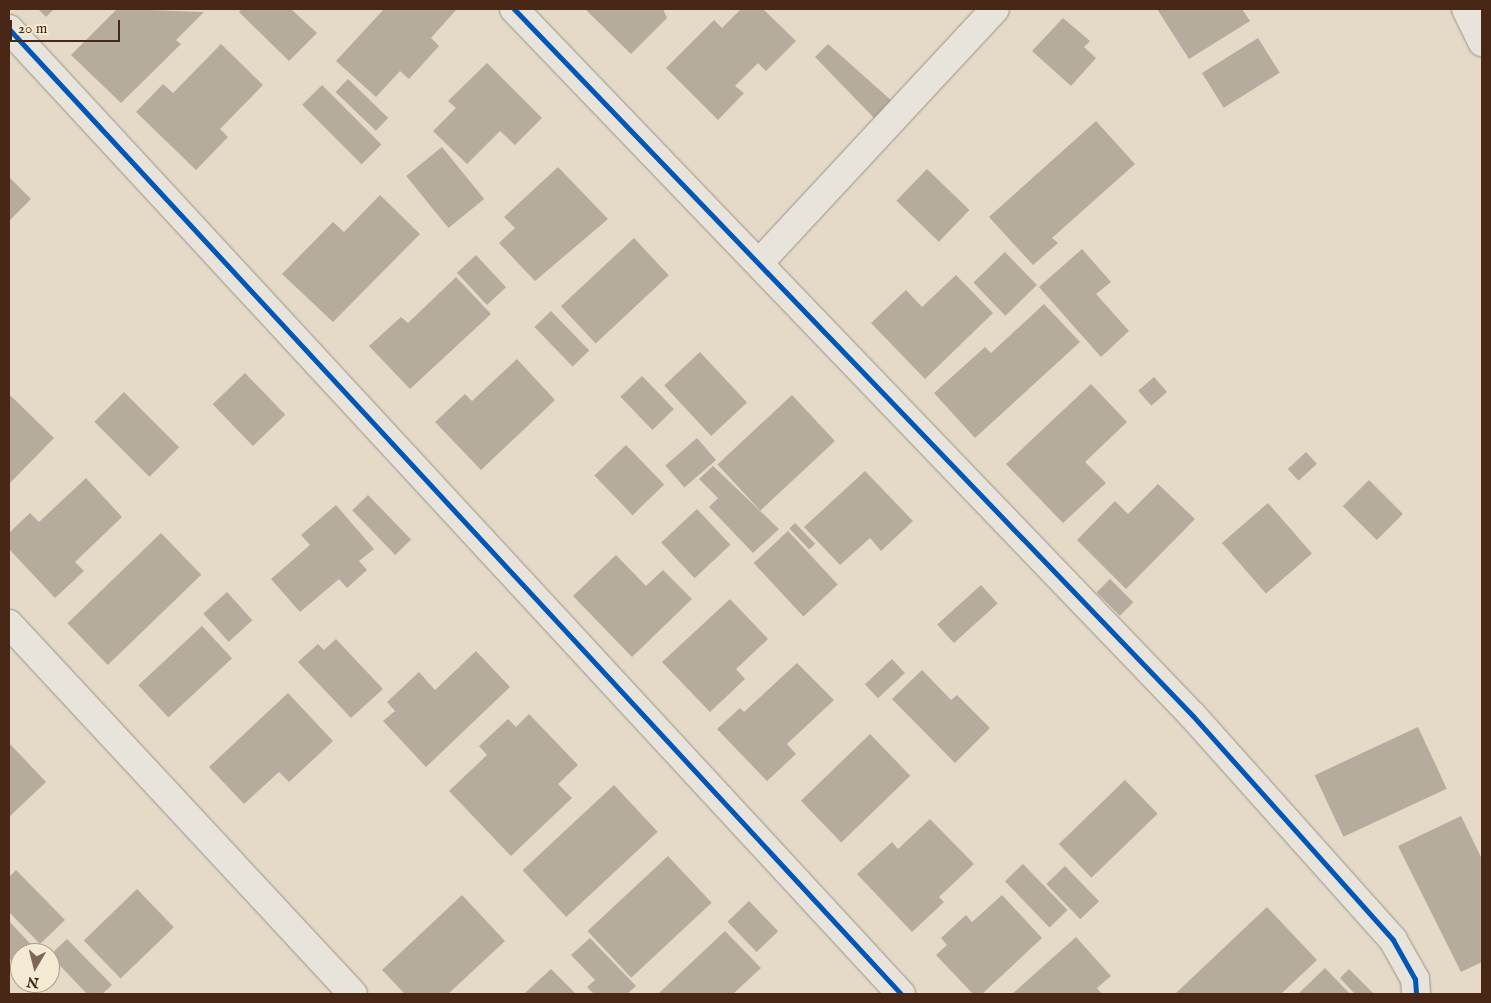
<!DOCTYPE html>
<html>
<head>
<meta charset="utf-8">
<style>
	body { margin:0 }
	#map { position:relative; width:1491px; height:1003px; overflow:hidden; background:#e4dac7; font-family:"IM FELL English",serif }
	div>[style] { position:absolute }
	.building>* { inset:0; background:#b5ac9e; transform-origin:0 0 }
	.roads { filter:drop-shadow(0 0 1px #9c9286) drop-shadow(0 0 1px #9c9286) }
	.minor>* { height:28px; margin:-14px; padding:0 14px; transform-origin:14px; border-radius:14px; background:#e9e4db }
	.cycleway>* { height:5px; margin:-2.5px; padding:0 2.5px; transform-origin:2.5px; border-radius:2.5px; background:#0057b8 }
	span { translate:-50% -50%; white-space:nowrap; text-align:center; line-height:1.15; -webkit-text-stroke:4px #f5ead3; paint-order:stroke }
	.frame { position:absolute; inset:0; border:10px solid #482717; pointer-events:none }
	.north { position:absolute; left:10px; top:943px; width:50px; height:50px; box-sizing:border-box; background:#f5ead3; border:1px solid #b09c88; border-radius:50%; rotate:188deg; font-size:14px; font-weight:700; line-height:20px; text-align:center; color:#482717 }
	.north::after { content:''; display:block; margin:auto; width:18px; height:22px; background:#7f6655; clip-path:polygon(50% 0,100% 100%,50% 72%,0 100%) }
	.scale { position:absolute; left:10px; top:20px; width:110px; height:22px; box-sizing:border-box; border:2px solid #482717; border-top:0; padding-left:6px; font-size:15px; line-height:18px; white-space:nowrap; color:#482717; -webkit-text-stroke:4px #f5ead3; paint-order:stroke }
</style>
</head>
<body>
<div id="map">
	<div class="building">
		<div style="clip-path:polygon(38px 9px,54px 9px,46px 17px)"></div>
		<div style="clip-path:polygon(117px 9px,204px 12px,176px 40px,181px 44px,121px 103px,71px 55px)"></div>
		<div style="clip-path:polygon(242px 9px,291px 9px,317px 33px,289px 61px,239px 12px)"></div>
		<div style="clip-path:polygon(384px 9px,456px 10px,431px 38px,439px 46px,409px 79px,400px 71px,376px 97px,336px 61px)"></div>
		<div style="clip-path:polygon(585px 9px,663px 9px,667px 18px,631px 54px)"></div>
		<div style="clip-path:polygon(741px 9px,763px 9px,796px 41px,766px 71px,758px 63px,735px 86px,744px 93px,718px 120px,666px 68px,714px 20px,722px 28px)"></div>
		<div style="clip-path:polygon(1157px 9px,1242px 9px,1250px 21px,1189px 59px)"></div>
		<div style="clip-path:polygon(1063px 18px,1090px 41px,1084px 47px,1096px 58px,1071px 86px,1032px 51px)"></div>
		<div style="left:1258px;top:38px;width:41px;height:66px;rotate:58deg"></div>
		<div style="clip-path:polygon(221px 44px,263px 85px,220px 129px,228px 137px,196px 170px,136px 112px,163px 84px,173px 93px)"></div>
		<div style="clip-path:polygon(828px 44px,893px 102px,875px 119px,815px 57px)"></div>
		<div style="clip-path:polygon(487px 63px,542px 118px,515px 145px,500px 131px,467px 164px,433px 131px,456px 108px,448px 101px)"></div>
		<div style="left:348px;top:79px;width:56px;height:18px;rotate:44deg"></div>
		<div style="left:322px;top:85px;width:84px;height:28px;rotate:45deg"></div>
		<div style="clip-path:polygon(1096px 121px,1135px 164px,1052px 238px,1058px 243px,1033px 265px,989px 217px)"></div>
		<div style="left:442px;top:147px;width:67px;height:46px;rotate:51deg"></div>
		<div style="clip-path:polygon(558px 167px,608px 219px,535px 281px,499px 243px,515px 228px,504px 217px)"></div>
		<div style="left:927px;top:169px;width:59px;height:44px;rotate:44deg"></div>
		<div style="clip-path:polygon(9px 177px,31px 199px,9px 221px)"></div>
		<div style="clip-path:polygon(380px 195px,420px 234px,333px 322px,282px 274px,333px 222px,344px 232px)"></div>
		<div style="left:634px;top:238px;width:51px;height:100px;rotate:47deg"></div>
		<div style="clip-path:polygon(1082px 249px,1111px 282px,1096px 294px,1129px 331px,1101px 357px,1039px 287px)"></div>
		<div style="left:1005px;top:252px;width:46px;height:44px;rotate:46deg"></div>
		<div style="left:476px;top:255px;width:44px;height:26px;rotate:47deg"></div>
		<div style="clip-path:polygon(956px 275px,993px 313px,925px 379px,871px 323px,906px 290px,922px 307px)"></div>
		<div style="clip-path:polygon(456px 277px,491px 314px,410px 389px,369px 346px,401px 317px,408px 323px)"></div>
		<div style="clip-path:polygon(1044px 304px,1080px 342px,975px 438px,934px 393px,985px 347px,991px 353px)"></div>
		<div style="left:551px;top:311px;width:55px;height:23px;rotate:46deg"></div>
		<div style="left:700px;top:352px;width:69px;height:49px;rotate:47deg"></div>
		<div style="clip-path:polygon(517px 359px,555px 400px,481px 470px,435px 422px,465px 394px,472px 401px)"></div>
		<div style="left:245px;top:373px;width:58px;height:45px;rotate:46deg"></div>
		<div style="left:642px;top:376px;width:46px;height:30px;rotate:46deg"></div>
		<div style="left:1154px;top:377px;width:20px;height:21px;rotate:49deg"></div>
		<div style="clip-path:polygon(1091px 384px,1127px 422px,1085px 462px,1106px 483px,1063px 523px,1006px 464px)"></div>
		<div style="left:124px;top:392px;width:78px;height:42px;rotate:45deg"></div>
		<div style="left:792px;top:395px;width:63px;height:102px;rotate:47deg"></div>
		<div style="clip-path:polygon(11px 396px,54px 438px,9px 484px,9px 398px)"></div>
		<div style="left:697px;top:438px;width:29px;height:42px;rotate:49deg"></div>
		<div style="left:626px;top:445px;width:55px;height:44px;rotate:46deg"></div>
		<div style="left:1306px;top:452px;width:16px;height:25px;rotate:47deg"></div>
		<div style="clip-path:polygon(713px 466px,779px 529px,753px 553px,709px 507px,718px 498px,699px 479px)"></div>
		<div style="clip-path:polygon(865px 471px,913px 521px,881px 551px,870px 538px,840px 565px,804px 527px)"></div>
		<div style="clip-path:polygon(86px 478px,122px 517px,75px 562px,84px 571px,55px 598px,9px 549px,9px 533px,30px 513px,39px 522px)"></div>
		<div style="left:1369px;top:480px;width:48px;height:37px;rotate:45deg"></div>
		<div style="clip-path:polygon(1158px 484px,1195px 519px,1126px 589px,1077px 540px,1115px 501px,1128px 514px)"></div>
		<div style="left:368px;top:495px;width:62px;height:22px;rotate:46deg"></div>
		<div style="left:1268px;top:503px;width:67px;height:61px;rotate:49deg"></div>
		<div style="clip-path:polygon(336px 505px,374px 549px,359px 561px,367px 570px,347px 588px,339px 579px,300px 612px,271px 579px,310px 545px,301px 535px)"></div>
		<div style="left:697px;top:509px;width:49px;height:49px;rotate:47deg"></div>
		<div style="left:795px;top:523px;width:29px;height:8px;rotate:46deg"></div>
		<div style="left:788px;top:531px;width:73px;height:47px;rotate:47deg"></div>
		<div style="left:161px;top:533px;width:58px;height:130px;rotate:46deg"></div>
		<div style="clip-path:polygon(616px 555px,646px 586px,663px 570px,692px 599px,632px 657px,573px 596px)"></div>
		<div style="left:1110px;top:579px;width:33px;height:19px;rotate:45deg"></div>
		<div style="left:981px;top:585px;width:25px;height:59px;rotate:48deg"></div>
		<div style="left:227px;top:592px;width:38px;height:32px;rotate:48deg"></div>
		<div style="clip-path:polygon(730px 599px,768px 639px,736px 669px,745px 679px,710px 712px,662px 662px)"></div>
		<div style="left:202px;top:626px;width:44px;height:87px;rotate:47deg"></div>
		<div style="clip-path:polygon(336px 639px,383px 689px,351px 718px,298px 662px,318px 644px,324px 650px)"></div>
		<div style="clip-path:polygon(476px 651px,510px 687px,426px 767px,383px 721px,395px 711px,387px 702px,419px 672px,435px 690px)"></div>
		<div style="left:892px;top:659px;width:19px;height:37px;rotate:47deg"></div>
		<div style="clip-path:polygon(797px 663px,834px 700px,787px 744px,796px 754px,767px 781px,717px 729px,740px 708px,744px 712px)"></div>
		<div style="clip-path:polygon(922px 670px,951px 700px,957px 695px,990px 728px,955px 763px,892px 699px)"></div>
		<div style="clip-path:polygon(288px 693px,333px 741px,289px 782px,279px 772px,244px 804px,209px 767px)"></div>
		<div style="clip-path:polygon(529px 714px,578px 765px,558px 784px,572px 798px,511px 856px,449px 791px,487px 755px,479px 746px,508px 719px,516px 727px)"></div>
		<div style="left:1418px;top:727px;width:68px;height:114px;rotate:65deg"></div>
		<div style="left:870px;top:734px;width:58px;height:96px;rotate:46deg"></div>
		<div style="clip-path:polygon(9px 743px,46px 782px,9px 817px)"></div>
		<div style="left:1125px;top:780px;width:47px;height:92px;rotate:46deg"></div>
		<div style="left:614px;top:785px;width:64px;height:125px;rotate:47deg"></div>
		<div style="clip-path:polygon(1461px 816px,1482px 859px,1482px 962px,1461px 972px,1398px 846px)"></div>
		<div style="clip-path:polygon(930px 819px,974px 864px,939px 897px,944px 902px,912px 932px,857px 874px,892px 842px,898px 849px)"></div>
		<div style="left:668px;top:856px;width:64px;height:110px;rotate:47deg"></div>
		<div style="left:1023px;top:864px;width:64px;height:25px;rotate:46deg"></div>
		<div style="left:1065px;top:866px;width:49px;height:26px;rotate:46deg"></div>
		<div style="clip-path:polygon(16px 870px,65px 920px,40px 944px,9px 912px,9px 877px)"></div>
		<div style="left:137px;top:889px;width:53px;height:74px;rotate:46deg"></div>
		<div style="clip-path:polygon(462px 895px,505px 941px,448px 994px,405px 994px,382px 970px)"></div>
		<div style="clip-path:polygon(1002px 895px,1042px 938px,982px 994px,973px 994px,936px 955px,947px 945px,941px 938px,966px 915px,972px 922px)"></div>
		<div style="left:749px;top:901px;width:42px;height:30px;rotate:46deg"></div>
		<div style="clip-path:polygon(1267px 907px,1317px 960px,1281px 994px,1176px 993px)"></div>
		<div style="clip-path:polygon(9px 921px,37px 951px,20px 953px,19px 968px,9px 958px)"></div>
		<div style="clip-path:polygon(725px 931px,761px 968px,733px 994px,658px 994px)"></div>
		<div style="clip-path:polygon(1076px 937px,1111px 976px,1097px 988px,1102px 994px,1012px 994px)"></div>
		<div style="clip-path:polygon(590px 938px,636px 986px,627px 994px,594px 994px,587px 987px,595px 980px,571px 955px)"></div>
		<div style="clip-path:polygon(67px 939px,112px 985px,102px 994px,87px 994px,50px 955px)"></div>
		<div style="clip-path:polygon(1325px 968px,1350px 994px,1298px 994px)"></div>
		<div style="clip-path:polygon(551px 969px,576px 994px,524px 994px)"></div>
		<div style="clip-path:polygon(1349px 969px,1374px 994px,1355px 994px,1340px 978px)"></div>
	</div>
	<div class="roads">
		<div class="minor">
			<div style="left:514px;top:9px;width:980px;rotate:46.16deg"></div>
			<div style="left:1193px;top:716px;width:300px;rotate:48.2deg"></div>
			<div style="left:1393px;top:940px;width:45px;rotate:60.6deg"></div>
			<div style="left:1415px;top:979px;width:15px;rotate:86deg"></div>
			<div style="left:1466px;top:9px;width:37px;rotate:64deg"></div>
			<div style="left:9px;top:29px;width:1314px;rotate:47.25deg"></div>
			<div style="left:760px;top:262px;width:345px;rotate:-47.1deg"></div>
			<div style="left:9px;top:624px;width:505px;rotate:47.09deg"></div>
		</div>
	</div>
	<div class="cycleway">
		<div style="left:514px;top:9px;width:980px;rotate:46.16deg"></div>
		<div style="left:1193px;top:716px;width:300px;rotate:48.2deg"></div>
		<div style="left:1393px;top:940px;width:45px;rotate:60.6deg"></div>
		<div style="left:1415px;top:979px;width:15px;rotate:86deg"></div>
		<div style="left:9px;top:29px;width:1314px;rotate:47.25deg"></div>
	</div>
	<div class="frame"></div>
	<div class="north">N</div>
	<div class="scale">20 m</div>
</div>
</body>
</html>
